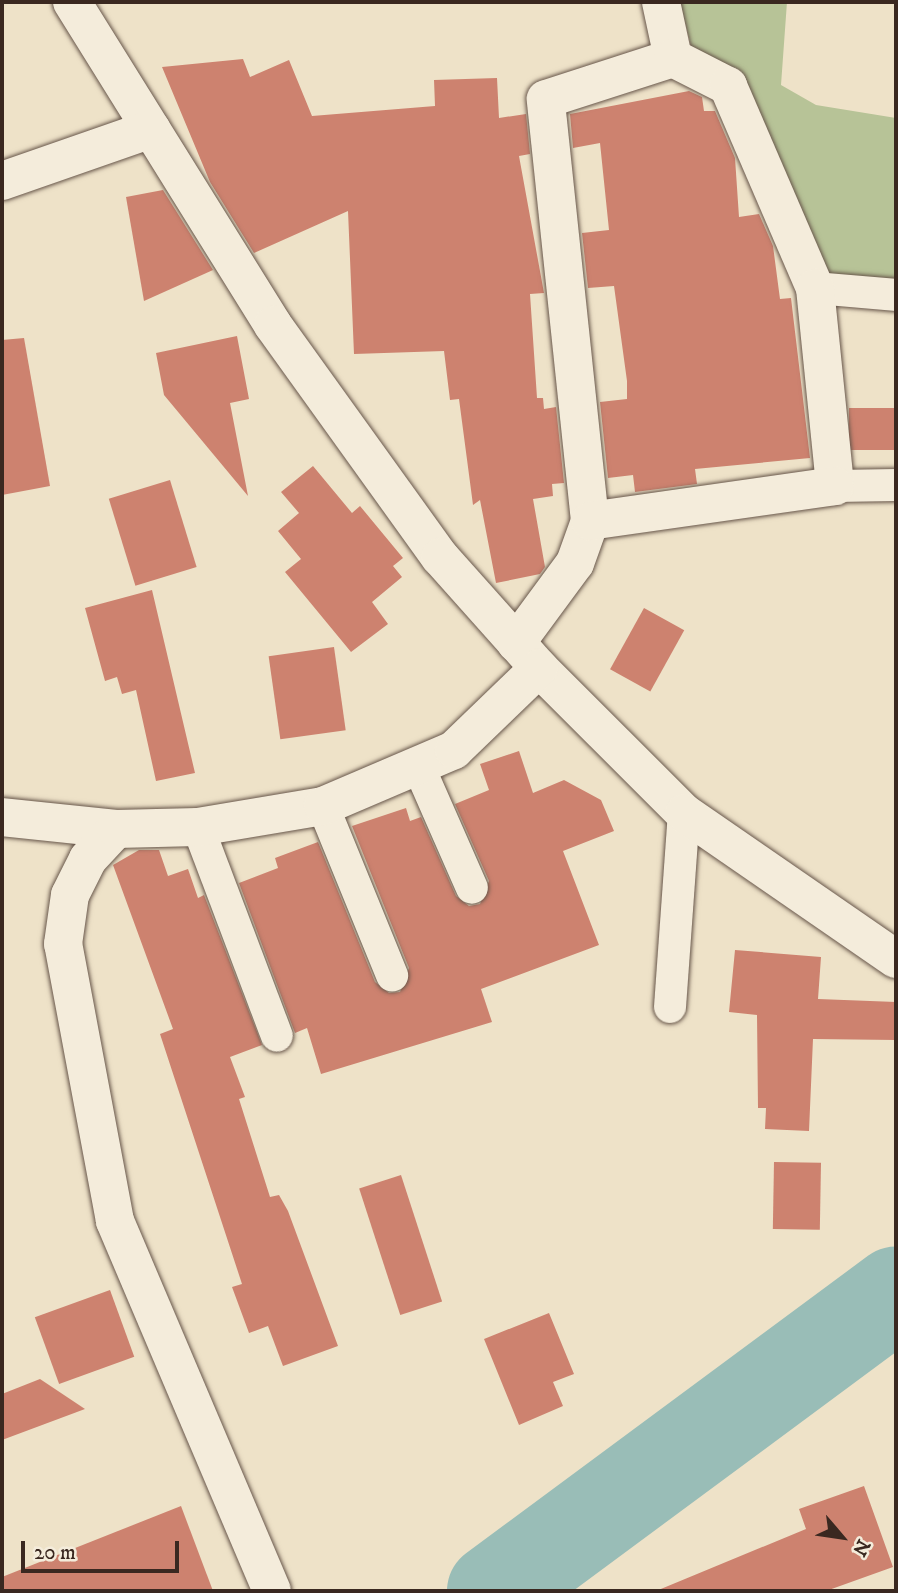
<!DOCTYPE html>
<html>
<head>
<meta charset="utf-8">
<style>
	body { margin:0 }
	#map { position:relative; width:898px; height:1593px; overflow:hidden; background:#eee2c8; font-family:"IM FELL DW Pica",serif }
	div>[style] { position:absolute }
	.green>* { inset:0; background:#b7c397 }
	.river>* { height:94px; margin:-47px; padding:0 47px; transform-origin:47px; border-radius:47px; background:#99bdb7 }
	.building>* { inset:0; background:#cd826f; transform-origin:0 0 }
	.roads { filter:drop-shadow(0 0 2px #67564a) drop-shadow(0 0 2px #67564a) }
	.lane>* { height:32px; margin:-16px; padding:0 16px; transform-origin:16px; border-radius:16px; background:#f4ecdb }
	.street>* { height:38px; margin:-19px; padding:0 19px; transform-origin:19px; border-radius:19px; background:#f4ecdb }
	span { translate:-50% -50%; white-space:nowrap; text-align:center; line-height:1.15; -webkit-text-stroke:5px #f4ecdb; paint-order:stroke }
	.frame { position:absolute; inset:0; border:4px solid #3a2820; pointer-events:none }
	.north { position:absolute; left:807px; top:1502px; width:70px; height:70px; -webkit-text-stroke:5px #f4ecdb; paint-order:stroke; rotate:119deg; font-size:19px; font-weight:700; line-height:28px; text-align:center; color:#3a2820 }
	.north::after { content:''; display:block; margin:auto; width:24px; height:32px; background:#3a2820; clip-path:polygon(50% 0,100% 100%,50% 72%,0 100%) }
	.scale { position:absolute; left:21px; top:1541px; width:158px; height:32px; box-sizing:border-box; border:4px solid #3a2820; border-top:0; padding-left:9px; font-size:21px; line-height:24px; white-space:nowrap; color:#3a2820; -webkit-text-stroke:5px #f4ecdb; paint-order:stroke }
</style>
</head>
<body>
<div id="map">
	<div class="green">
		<div style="clip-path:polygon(680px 2px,787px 2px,781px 85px,816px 105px,896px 118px,896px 283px,828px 279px,692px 50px)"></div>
	</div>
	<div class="river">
		<div style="left:494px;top:1591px;width:500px;rotate:-36.5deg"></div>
	</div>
	<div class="building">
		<div style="clip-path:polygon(243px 59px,250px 77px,289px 60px,312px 116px,435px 106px,434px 80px,497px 78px,499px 118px,526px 114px,530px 154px,519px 156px,544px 293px,530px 294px,537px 398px,543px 398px,544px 409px,556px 407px,564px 483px,552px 484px,553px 496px,533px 499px,545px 567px,540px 574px,496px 583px,480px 500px,473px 505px,459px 399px,450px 400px,444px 351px,354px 354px,348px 211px,254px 253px,210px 182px,162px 67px)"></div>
		<div style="clip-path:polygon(689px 91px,702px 97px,704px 111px,715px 111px,735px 158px,739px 217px,759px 214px,773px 246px,780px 299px,791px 298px,810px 458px,695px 469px,697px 484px,635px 492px,633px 475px,608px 478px,600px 402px,627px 399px,627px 381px,614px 286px,588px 288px,582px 233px,609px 230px,600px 143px,573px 148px,570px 114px)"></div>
		<div style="clip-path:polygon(163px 190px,213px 270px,144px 301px,126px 197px)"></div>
		<div style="clip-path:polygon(237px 336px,249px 399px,230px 403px,248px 496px,164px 395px,156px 353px)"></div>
		<div style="clip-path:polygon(24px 338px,50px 486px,2px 495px,2px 340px)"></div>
		<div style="left:896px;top:408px;width:42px;height:47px;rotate:90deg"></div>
		<div style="clip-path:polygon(313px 466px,352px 513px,360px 506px,403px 558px,393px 566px,402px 577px,372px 602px,388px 624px,351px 652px,285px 572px,301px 559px,278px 531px,299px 513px,281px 492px)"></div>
		<div style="left:170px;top:480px;width:91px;height:64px;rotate:73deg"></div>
		<div style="clip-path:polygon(152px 590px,195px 773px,156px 781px,136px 690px,122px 694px,117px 677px,105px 681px,85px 608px)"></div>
		<div style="left:644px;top:608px;width:46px;height:70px;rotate:29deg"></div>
		<div style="left:334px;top:647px;width:84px;height:66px;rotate:82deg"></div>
		<div style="clip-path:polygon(519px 751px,533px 793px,564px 780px,601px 800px,614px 831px,563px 851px,599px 945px,481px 989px,492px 1022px,321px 1074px,307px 1028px,295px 1033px,239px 883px,278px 868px,275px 858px,318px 842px,375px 982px,389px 993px,400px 992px,409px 968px,352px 826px,406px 808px,410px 821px,421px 817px,456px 896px,469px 906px,480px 904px,489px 881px,455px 804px,489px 790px,480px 764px)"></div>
		<div style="clip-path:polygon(139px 850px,159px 850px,168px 876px,188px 869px,198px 898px,204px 895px,262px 1045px,230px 1057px,245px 1097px,239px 1099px,270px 1197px,279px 1195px,288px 1211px,338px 1346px,283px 1366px,268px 1326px,249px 1333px,232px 1287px,242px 1284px,160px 1034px,173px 1029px,113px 865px)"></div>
		<div style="clip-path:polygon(735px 950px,821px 957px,818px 999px,896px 1002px,896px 1040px,813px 1039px,809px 1131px,765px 1129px,766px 1108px,758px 1108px,757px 1015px,729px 1012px)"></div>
		<div style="left:774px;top:1162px;width:47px;height:67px;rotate:1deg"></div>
		<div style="left:401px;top:1175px;width:133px;height:44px;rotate:72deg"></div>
		<div style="left:110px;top:1290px;width:71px;height:80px;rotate:70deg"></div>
		<div style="clip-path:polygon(549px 1313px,574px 1374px,553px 1382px,563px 1406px,519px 1425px,484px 1339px)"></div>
		<div style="clip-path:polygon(40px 1379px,85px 1409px,2px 1440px,2px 1394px)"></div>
		<div style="clip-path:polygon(864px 1486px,893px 1567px,826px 1591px,656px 1591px,806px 1529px,799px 1509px)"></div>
		<div style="clip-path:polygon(181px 1506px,213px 1591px,2px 1591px,2px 1577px)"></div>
	</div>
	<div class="roads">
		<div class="lane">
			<div style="left:815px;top:288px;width:81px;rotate:4.9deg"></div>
			<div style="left:835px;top:486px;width:61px;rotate:-0.9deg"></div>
			<div style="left:418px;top:765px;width:134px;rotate:66.3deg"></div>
			<div style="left:323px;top:806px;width:183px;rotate:67.8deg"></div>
			<div style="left:198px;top:827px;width:223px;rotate:69.3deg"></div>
			<div style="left:670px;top:1007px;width:195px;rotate:-85.9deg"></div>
		</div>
		<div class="street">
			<div style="left:72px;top:2px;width:380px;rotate:58.1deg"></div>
			<div style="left:273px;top:325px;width:286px;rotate:54.3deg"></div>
			<div style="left:440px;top:557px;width:149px;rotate:48.3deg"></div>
			<div style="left:539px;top:668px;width:205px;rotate:45deg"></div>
			<div style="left:684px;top:813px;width:257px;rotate:34.6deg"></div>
			<div style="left:661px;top:2px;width:57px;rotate:77.9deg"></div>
			<div style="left:2px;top:181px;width:158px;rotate:-19.2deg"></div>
			<div style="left:516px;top:643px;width:99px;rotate:-53.6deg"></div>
			<div style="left:575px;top:563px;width:45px;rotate:-70.3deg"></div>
			<div style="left:590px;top:521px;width:424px;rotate:-96deg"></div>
			<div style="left:546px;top:99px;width:133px;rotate:-17.9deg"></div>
			<div style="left:673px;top:58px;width:62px;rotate:27deg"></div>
			<div style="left:728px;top:86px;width:220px;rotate:66.7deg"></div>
			<div style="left:815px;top:288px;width:199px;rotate:84.2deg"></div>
			<div style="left:835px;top:486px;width:247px;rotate:171.9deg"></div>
			<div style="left:2px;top:817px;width:115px;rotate:6deg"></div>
			<div style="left:272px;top:1591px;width:402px;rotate:-113deg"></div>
			<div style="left:115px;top:1221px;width:282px;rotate:-100.6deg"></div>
			<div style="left:63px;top:944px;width:49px;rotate:-81.9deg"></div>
			<div style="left:70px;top:895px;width:40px;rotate:-63.4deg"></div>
			<div style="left:88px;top:859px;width:41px;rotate:-47deg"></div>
			<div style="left:116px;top:829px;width:82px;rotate:-1.4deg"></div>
			<div style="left:198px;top:827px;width:127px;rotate:-9.5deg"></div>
			<div style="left:323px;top:806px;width:142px;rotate:-23.1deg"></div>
			<div style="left:454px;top:750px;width:118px;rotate:-44deg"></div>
		</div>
	</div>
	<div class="frame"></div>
	<div class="north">N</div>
	<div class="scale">20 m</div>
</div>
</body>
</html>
